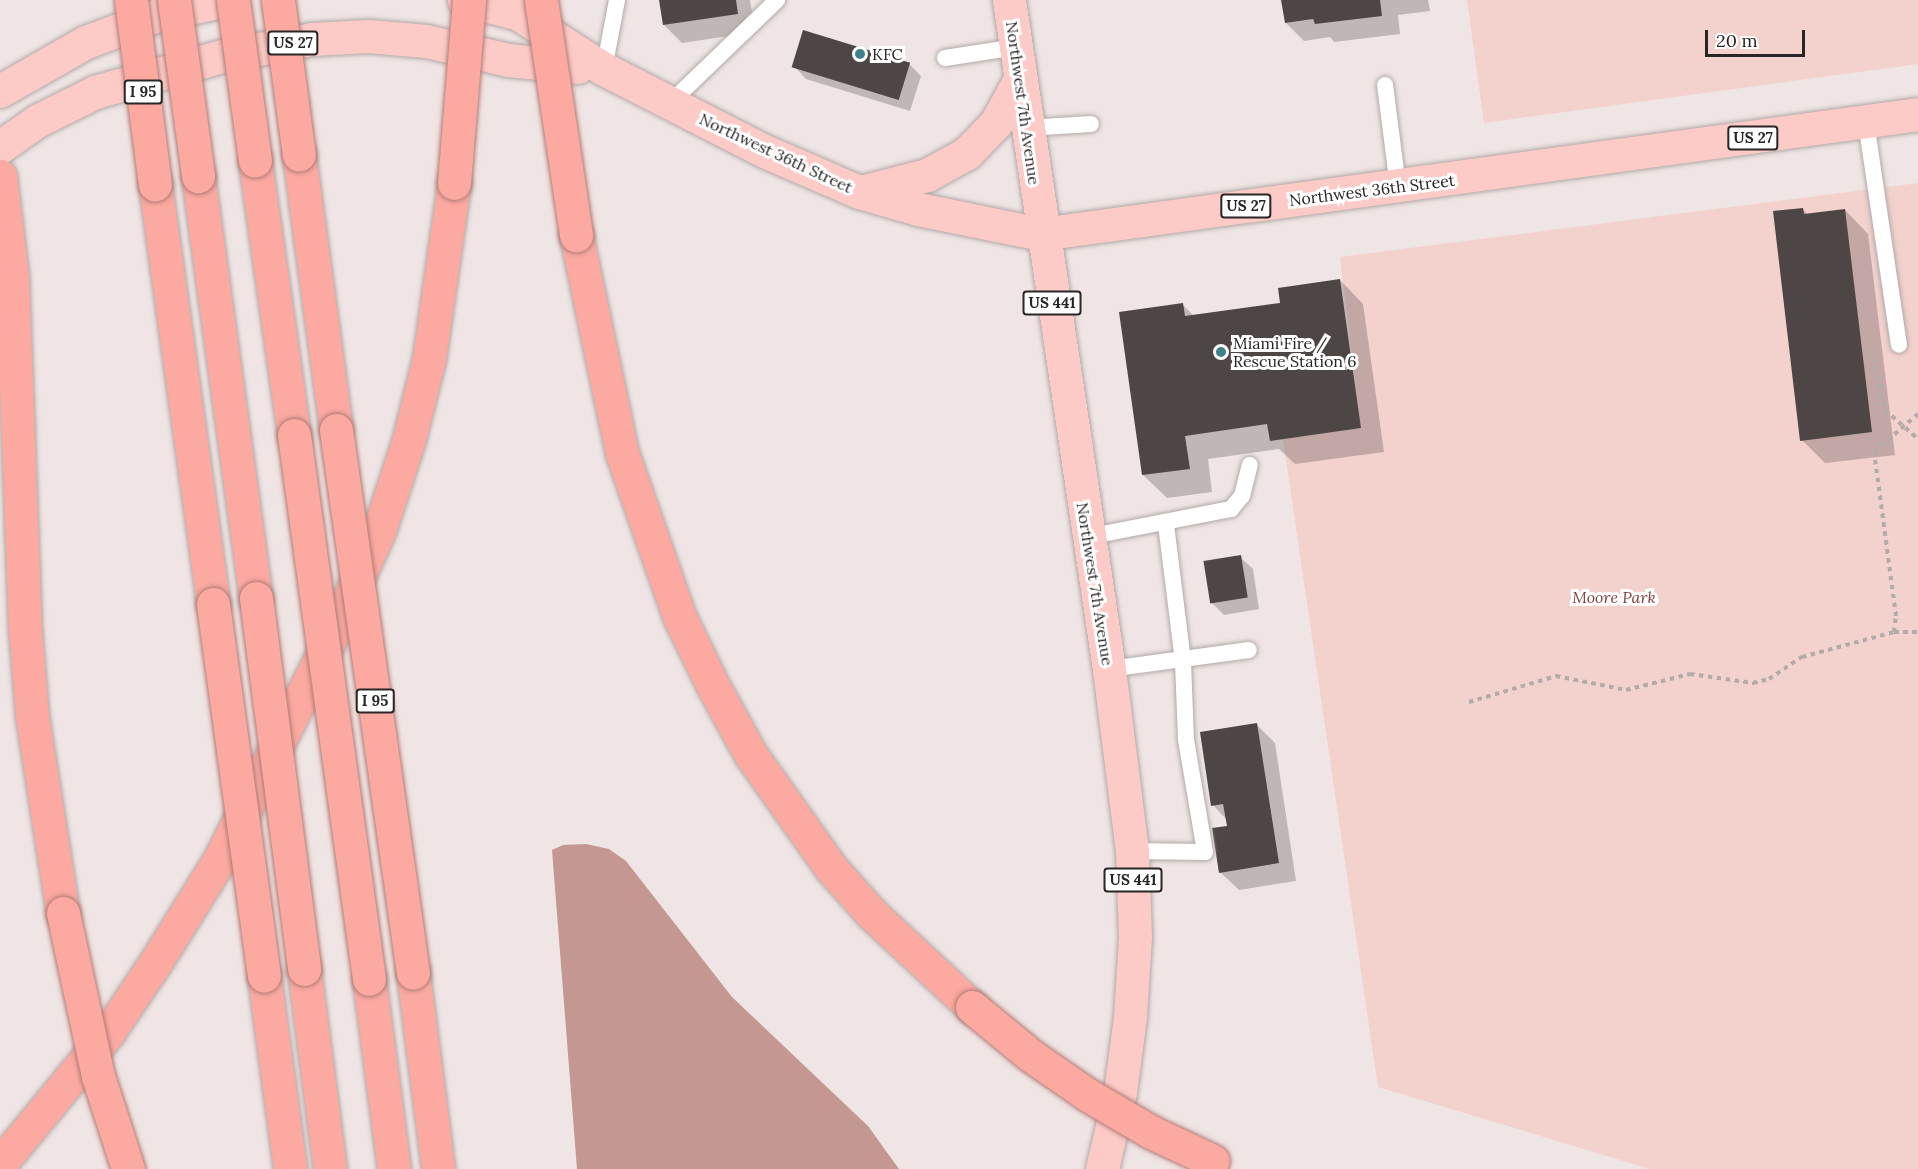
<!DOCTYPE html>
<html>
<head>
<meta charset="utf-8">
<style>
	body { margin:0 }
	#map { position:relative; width:1918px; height:1169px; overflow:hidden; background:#efe5e4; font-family:Lora,serif }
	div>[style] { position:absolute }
	.green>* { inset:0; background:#f3d1cd }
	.water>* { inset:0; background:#c59792 }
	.shadow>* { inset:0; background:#0003 }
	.building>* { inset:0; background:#4e4645; transform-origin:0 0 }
	.path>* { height:4px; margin-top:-2px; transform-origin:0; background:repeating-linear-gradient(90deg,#b3abaa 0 4.5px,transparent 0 9px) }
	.roads { filter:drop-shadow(0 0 2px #b2a9a8) drop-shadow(0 0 2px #b2a9a8) }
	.service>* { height:16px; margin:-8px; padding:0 8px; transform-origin:8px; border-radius:8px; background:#fff }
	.primary>* { height:33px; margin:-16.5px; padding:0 16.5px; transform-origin:16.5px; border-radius:16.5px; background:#fdcbc7 }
	.motorway>* { height:33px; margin:-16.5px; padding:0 16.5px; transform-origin:16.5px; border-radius:16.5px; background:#fba9a1 }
	.bridges { filter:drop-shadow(0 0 2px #b17b75) drop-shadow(0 0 2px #b17b75) }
	.motorway-bridge>* { height:33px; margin:-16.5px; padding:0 16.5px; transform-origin:16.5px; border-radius:16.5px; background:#fba9a1 }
	.dots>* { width:16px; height:16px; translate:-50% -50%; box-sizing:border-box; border:3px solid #fff; border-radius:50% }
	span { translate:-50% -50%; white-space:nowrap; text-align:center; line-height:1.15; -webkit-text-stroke:6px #fff; paint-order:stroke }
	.shield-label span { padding:2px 4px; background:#fff; border:2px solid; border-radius:4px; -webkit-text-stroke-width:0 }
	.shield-label { font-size:15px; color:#282524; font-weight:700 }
	.poi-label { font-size:16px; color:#282524 }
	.left { translate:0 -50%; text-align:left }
	.street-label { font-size:16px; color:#282524 }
	.park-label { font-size:16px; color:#7f413c; font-style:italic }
	.scale { position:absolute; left:1705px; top:30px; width:100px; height:27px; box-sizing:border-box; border:3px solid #282524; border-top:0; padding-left:8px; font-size:18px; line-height:21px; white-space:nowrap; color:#282524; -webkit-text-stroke:4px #fff; paint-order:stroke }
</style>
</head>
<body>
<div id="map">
	<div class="green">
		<div style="clip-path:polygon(1467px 0,1918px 0,1918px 64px,1484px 123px)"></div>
		<div style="clip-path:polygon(1918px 183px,1918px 1169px,1650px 1169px,1378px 1087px,1283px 439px,1361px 428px,1340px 257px)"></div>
	</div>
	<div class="water">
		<div style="clip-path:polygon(586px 844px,609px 849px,626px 861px,732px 997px,868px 1126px,899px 1169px,577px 1169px,552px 850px,563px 845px)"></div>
	</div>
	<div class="shadow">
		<div style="clip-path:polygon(660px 0,750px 0,755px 32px,682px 43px,664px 25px)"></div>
		<div style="clip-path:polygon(1282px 0,1428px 0,1430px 11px,1398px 15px,1400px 34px,1334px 42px,1330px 37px,1304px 41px,1286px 23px)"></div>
		<div style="clip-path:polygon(909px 64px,921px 76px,910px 111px,806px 79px,794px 66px)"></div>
		<div style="clip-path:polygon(1803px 209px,1808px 215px,1845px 210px,1868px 234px,1895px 455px,1825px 463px,1802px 440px)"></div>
		<div style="clip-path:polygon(1340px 280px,1363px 304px,1384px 452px,1295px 464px,1279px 449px,1208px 459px,1212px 492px,1167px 498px,1143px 475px,1182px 304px,1195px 317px,1282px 304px)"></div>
		<div style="clip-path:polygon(1240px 557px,1253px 569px,1259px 609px,1224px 615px,1212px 603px)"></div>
		<div style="clip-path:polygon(1257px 725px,1275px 743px,1296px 881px,1239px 890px,1220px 872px,1228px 827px,1227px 820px,1213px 805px)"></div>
	</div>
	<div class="building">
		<div style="clip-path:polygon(659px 0,736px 0,738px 14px,663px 25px)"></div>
		<div style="clip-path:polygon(1281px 0,1380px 0,1382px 16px,1315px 24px,1313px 19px,1285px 23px)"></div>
		<div style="left:803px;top:30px;width:112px;height:39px;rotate:17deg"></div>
		<div style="clip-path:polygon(1803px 208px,1804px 214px,1845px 209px,1872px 432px,1800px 441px,1773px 211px)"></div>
		<div style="clip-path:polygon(1340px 279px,1361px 428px,1270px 441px,1267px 424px,1185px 436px,1190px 469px,1142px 475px,1119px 312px,1183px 303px,1185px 316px,1280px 303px,1278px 288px)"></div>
		<div style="left:1241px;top:555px;width:43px;height:38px;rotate:81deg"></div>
		<div style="clip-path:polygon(1257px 723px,1279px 863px,1219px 873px,1212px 828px,1227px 826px,1223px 804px,1211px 806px,1200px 732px)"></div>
	</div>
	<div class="path">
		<div style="left:1871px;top:349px;width:63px;rotate:77.1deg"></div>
		<div style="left:1885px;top:410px;width:44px;rotate:41.3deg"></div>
		<div style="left:1894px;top:632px;width:24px"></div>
		<div style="left:1469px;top:702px;width:91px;rotate:-16.6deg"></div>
		<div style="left:1556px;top:676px;width:71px;rotate:11.3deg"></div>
		<div style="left:1626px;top:690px;width:66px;rotate:-14deg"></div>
		<div style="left:1690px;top:674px;width:64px;rotate:8.1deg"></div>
		<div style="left:1753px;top:683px;width:16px;rotate:-14deg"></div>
		<div style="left:1769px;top:679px;width:40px;rotate:-34deg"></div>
		<div style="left:1802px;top:657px;width:95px;rotate:-15.2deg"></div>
		<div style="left:1894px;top:632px;width:16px;rotate:-83deg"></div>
		<div style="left:1896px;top:616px;width:165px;rotate:-97.6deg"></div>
		<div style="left:1874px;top:452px;width:58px;rotate:-40.8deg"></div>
	</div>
	<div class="roads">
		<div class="service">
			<div style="left:945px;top:58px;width:72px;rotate:-8.8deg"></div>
			<div style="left:604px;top:69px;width:70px;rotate:-79.3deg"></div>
			<div style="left:1385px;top:85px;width:103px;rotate:82.7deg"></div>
			<div style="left:670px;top:103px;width:149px;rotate:-43.9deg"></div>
			<div style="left:1866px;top:122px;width:225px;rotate:81.6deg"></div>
			<div style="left:1026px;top:128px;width:65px;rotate:-3.5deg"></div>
			<div style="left:1087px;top:537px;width:147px;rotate:-11deg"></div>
			<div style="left:1231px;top:509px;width:17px;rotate:-50deg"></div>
			<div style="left:1242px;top:496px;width:32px;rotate:-76deg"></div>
			<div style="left:1109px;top:669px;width:141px;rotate:-7.7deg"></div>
			<div style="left:1132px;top:851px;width:73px;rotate:0.8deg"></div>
			<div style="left:1205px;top:852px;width:114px;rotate:-99.6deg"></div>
			<div style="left:1186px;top:740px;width:79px;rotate:-92.2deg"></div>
			<div style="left:1183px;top:661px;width:137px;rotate:-97.1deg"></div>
		</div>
		<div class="primary">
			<div style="left:464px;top:0;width:55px;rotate:13.8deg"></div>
			<div style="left:517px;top:13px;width:103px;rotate:32.8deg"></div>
			<div style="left:604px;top:69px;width:178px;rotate:27.1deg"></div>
			<div style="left:762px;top:150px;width:106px;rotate:23.4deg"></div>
			<div style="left:859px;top:192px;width:61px;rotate:16.1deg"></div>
			<div style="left:918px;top:209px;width:126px;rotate:11.5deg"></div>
			<div style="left:1041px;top:234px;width:885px;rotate:-7.79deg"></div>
			<div style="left:1009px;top:0;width:676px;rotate:81.5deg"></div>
			<div style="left:1109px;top:669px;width:183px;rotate:82.8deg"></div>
			<div style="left:1132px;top:851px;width:86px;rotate:88deg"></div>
			<div style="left:1135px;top:937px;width:80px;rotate:93.6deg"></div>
			<div style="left:1130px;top:1017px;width:76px;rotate:97.6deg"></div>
			<div style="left:1120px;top:1092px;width:79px;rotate:103.2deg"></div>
			<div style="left:0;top:91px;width:99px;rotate:-29.7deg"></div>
			<div style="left:86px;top:42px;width:77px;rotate:-20.6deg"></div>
			<div style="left:158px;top:15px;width:71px;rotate:-12.3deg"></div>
			<div style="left:0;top:147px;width:45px;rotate:-35.1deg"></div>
			<div style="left:37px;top:121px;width:65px;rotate:-26.6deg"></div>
			<div style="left:95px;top:92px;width:136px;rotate:-15.8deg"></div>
			<div style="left:226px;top:55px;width:87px;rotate:-10.5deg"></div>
			<div style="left:312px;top:39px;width:56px;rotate:-3.1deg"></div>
			<div style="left:368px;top:36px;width:58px;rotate:4.9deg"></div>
			<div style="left:426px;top:41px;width:84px;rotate:13deg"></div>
			<div style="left:508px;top:60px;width:70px;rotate:5.7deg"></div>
			<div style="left:861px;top:192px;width:68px;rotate:-14.4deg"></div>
			<div style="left:927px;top:175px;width:46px;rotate:-28.8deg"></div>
			<div style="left:967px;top:153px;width:42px;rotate:-46deg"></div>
			<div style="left:996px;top:123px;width:50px;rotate:-61.4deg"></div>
		</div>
		<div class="motorway">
			<div style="left:299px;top:155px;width:277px;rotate:82.3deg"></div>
			<div style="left:255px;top:161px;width:277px;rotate:81.9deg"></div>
			<div style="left:0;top:176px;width:100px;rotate:83.1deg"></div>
			<div style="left:12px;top:275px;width:354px;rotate:87.9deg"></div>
			<div style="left:25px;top:629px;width:87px;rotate:85.4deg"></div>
			<div style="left:32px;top:716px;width:199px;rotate:81.1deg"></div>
			<div style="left:198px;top:176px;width:426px;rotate:82.2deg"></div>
			<div style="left:155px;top:184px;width:424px;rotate:82.1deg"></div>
			<div style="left:576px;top:235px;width:223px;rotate:78.1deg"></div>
			<div style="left:622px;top:453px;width:173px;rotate:70.7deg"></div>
			<div style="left:679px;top:616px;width:78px;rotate:64.1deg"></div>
			<div style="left:713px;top:686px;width:79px;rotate:61.2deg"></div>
			<div style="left:751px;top:755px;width:138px;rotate:54.7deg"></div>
			<div style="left:831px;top:868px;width:62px;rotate:48.3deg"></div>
			<div style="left:872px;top:914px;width:137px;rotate:42.9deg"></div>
			<div style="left:304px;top:969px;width:202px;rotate:82.6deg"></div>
			<div style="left:413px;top:973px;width:198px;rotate:82.7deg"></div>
			<div style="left:264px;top:976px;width:195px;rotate:82.3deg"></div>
			<div style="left:369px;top:979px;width:192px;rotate:82.5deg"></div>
			<div style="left:0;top:1164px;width:170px;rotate:-50.5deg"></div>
			<div style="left:108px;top:1033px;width:88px;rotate:-56.1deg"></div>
			<div style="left:157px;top:960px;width:119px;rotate:-58deg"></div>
			<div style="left:220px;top:859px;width:257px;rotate:-63.4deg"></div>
			<div style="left:335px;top:629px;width:107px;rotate:-65.8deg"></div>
			<div style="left:379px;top:531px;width:97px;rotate:-71.9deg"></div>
			<div style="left:409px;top:439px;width:82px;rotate:-76deg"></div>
			<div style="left:429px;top:359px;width:178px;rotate:-81.9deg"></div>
		</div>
	</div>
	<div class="bridges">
		<div class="motorway-bridge">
			<div style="left:131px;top:0;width:186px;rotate:82.6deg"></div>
			<div style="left:174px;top:0;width:178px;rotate:82.2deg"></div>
			<div style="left:233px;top:0;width:162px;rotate:82.2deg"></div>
			<div style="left:278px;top:0;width:156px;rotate:82.3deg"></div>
			<div style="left:541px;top:0;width:238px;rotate:81.5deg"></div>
			<div style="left:454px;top:183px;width:184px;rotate:-85.3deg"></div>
			<div style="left:336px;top:430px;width:548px;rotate:81.93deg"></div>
			<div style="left:294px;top:435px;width:549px;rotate:82.15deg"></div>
			<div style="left:256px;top:598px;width:374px;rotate:82.6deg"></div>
			<div style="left:213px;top:604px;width:375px;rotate:82.2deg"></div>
			<div style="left:63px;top:913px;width:167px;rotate:77.9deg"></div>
			<div style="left:98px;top:1076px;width:98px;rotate:72.1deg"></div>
			<div style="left:972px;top:1007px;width:75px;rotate:39.6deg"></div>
			<div style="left:1030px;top:1055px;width:70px;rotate:34.6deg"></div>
			<div style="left:1088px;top:1095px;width:73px;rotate:30.4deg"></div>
			<div style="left:1151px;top:1132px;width:68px;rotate:25.1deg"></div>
		</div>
	</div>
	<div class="dots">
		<div style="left:860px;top:54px;background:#3b828b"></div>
		<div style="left:1221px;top:352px;background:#3b828b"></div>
	</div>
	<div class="shield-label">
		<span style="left:293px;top:43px">US 27</span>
		<span style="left:143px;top:92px">I 95</span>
		<span style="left:1753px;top:138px">US 27</span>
		<span style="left:1246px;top:206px">US 27</span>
		<span style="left:1052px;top:303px">US 441</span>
		<span style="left:375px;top:701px">I 95</span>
		<span style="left:1133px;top:880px">US 441</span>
	</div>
	<div class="poi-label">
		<span class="left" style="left:872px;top:54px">KFC</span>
		<span class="left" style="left:1233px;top:352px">Miami Fire /<br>Rescue Station 6</span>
	</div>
	<div class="street-label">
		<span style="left:1023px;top:103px;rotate:82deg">Northwest 7th Avenue</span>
		<span style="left:776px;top:153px;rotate:25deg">Northwest 36th Street</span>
		<span style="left:1372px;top:190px;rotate:-7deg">Northwest 36th Street</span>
		<span style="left:1095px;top:584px;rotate:81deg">Northwest 7th Avenue</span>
	</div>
	<div class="park-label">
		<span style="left:1614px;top:597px">Moore Park</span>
	</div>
	<div class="scale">20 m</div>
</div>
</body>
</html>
